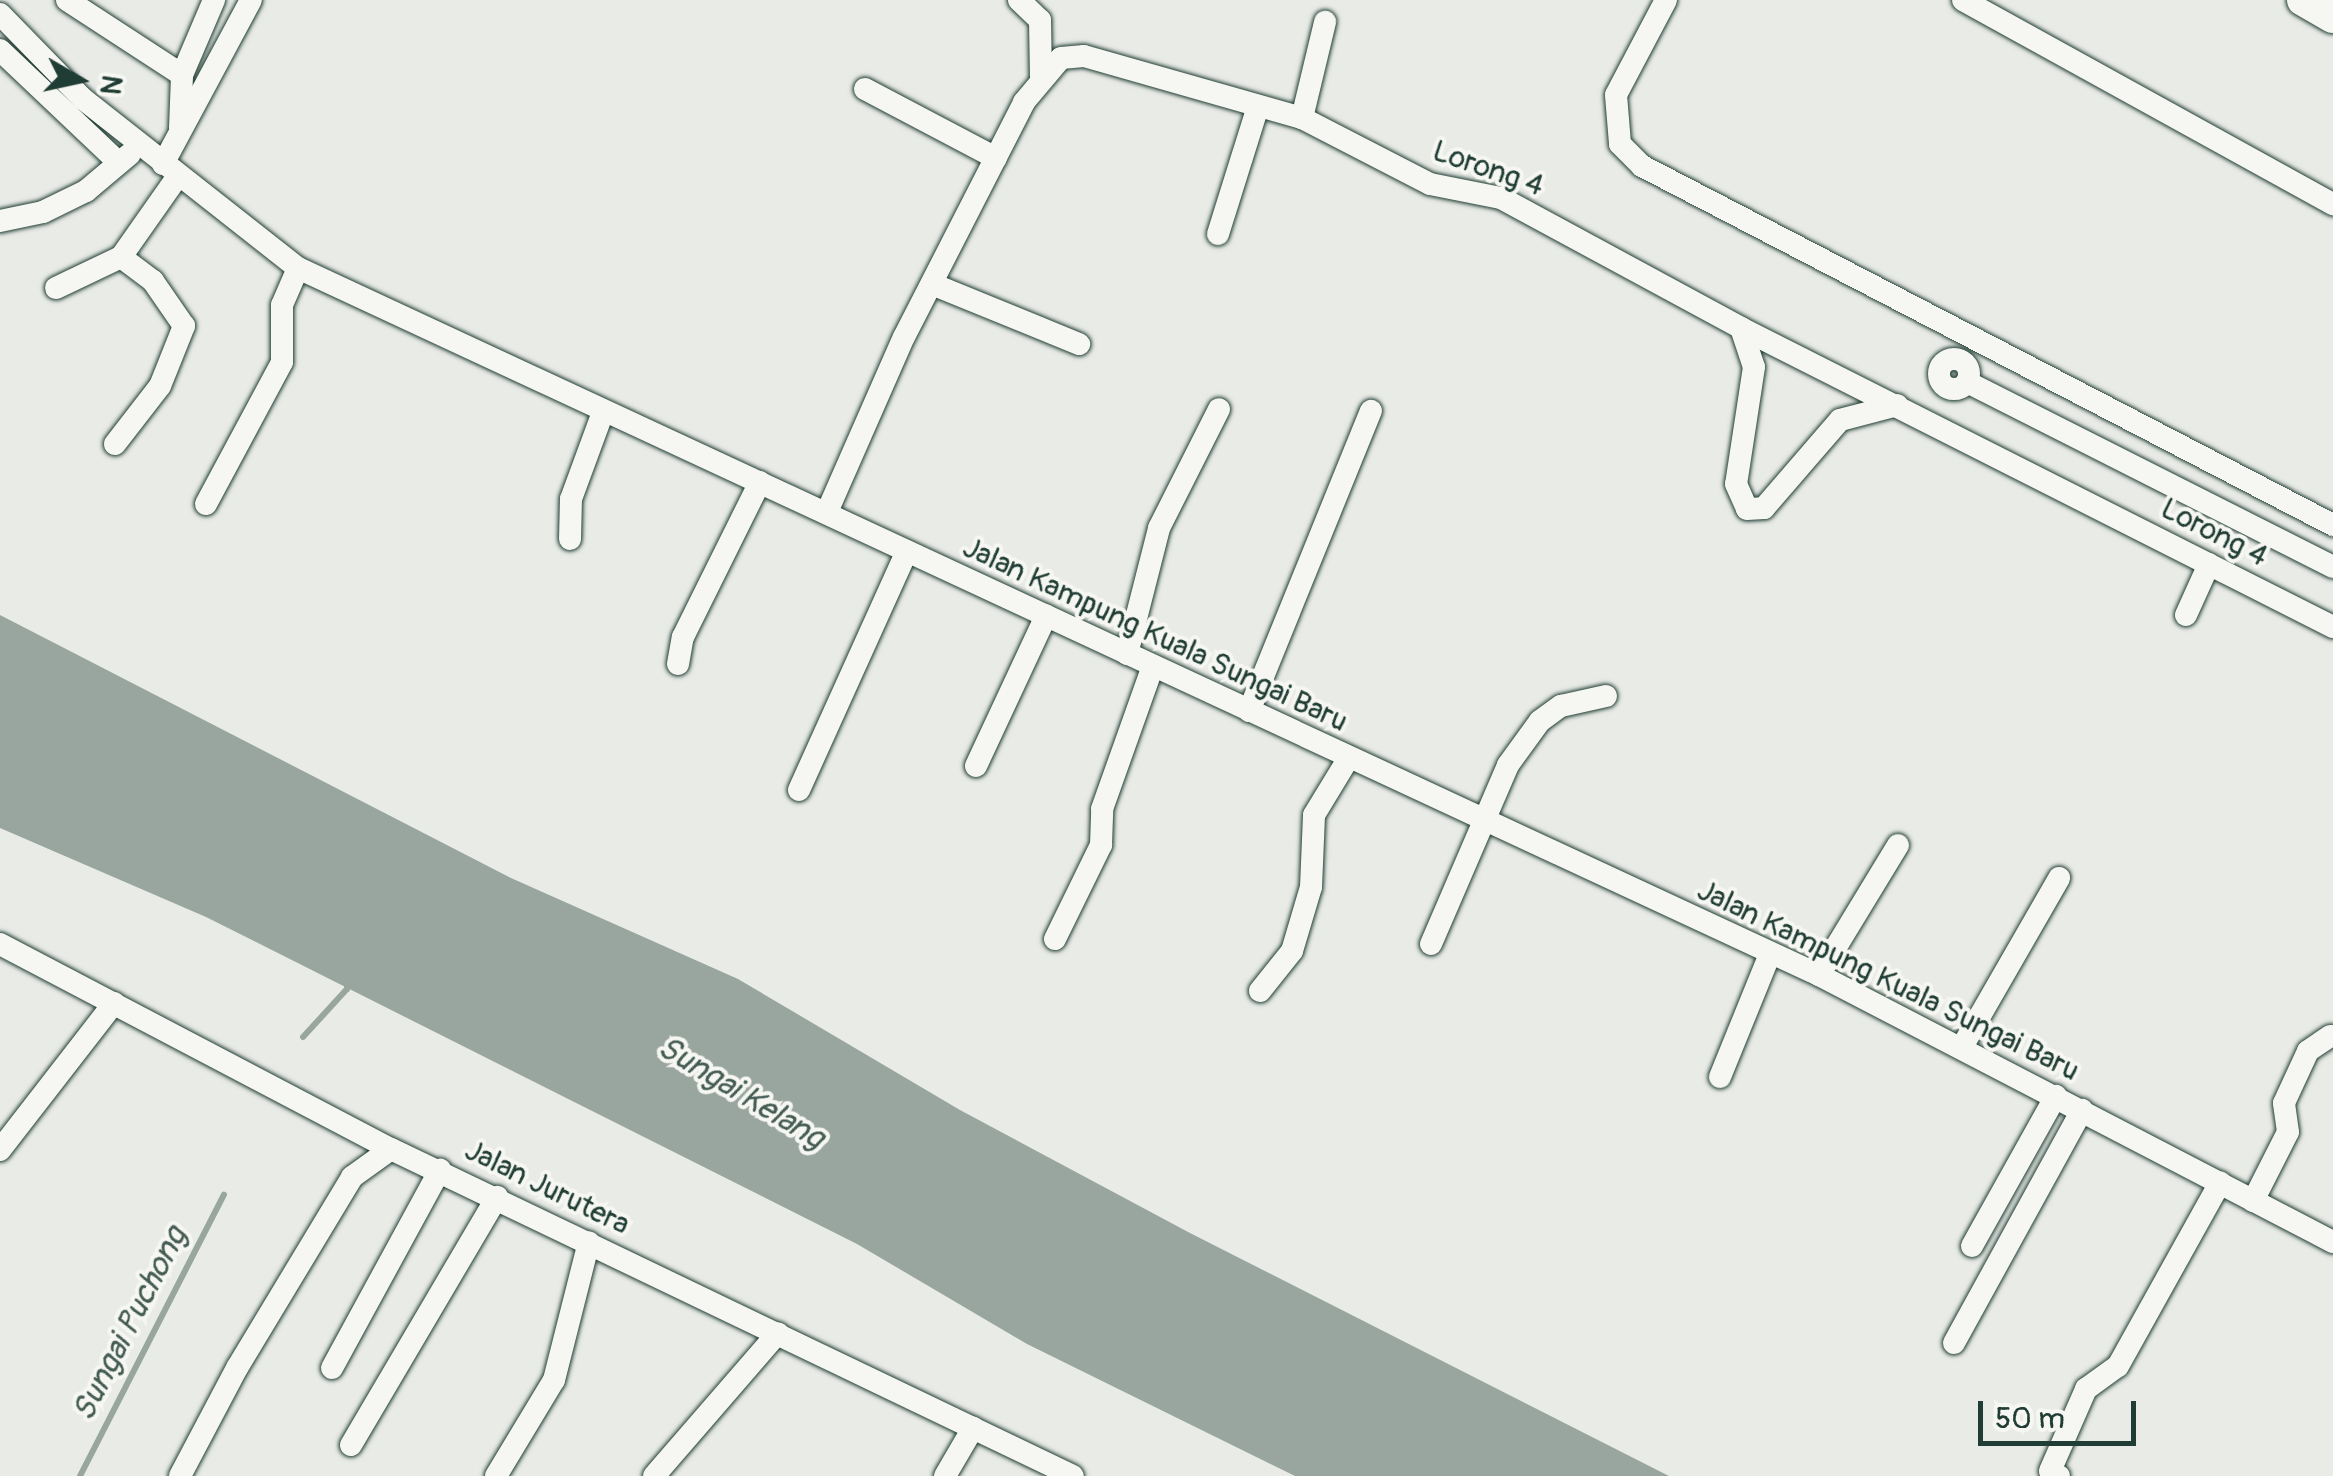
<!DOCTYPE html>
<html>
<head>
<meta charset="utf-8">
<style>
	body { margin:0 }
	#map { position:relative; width:2333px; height:1476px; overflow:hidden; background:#e9ebe7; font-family:Pangolin,sans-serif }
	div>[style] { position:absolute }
	.water>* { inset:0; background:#99a6a0 }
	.stream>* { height:6px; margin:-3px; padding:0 3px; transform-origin:3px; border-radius:3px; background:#99a6a0 }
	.roads { filter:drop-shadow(0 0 2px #1f3d34) drop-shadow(0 0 2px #1f3d34) }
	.minor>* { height:22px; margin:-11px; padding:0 11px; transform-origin:11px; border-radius:11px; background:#f6f6f2 }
	.minor>.ring { margin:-11px; padding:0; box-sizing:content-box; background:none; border:22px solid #f6f6f2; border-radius:50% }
	.highway>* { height:32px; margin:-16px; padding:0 16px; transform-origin:16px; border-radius:16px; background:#f6f6f2 }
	span { translate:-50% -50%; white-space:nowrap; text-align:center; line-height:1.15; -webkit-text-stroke:8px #f6f6f2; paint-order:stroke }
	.street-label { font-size:30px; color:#1f3d34 }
	.water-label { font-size:32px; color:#445c54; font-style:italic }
	.north { position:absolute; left:30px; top:30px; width:100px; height:100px; -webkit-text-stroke:8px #f6f6f2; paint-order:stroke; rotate:99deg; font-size:28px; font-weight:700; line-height:40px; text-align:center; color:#1f3d34 }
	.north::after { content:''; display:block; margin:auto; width:35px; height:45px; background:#1f3d34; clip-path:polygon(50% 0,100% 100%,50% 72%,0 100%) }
	.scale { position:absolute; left:1978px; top:1401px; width:158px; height:45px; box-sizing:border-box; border:5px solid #1f3d34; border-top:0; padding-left:12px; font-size:30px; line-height:35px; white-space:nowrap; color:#1f3d34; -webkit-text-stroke:8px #f6f6f2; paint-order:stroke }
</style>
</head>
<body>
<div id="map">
	<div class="water">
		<div style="clip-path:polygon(0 615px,511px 878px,738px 979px,960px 1110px,1190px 1233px,1669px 1476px,1295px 1476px,1027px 1344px,857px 1244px,206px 917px,0 828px)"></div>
	</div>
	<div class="stream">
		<div style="left:303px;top:1037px;width:65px;rotate:-47.5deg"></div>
		<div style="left:347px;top:989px;width:8px;rotate:-90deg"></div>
		<div style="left:80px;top:1476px;width:316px;rotate:-62.9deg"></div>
	</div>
	<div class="roads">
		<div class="minor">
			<div style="left:67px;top:0;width:137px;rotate:33.1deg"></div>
			<div style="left:1019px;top:0;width:29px;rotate:44deg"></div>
			<div style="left:1040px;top:20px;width:56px;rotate:89deg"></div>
			<div style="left:1666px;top:0;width:107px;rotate:117.8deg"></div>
			<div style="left:1616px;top:95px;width:49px;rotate:85.3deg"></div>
			<div style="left:1620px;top:144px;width:31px;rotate:45deg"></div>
			<div style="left:1642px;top:166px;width:779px;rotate:27.45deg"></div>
			<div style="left:1963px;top:0;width:423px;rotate:28.9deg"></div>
			<div style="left:0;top:14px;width:119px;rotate:45.7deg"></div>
			<div style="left:83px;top:99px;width:273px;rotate:38.2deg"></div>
			<div style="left:298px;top:268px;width:1677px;rotate:24.93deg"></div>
			<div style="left:1819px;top:975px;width:579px;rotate:27.45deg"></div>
			<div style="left:0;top:50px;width:164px;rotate:43.5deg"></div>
			<div style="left:865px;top:89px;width:148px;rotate:27.8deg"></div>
			<div style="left:1302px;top:118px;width:99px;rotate:-76.5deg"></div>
			<div style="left:180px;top:128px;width:53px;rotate:-87.8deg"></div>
			<div style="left:182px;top:75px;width:82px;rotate:-66.9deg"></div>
			<div style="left:163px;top:164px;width:186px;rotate:-61.8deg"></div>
			<div style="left:0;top:221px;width:44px;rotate:-11.8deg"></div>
			<div style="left:43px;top:212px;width:48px;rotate:-26deg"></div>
			<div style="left:86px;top:191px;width:57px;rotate:-40.1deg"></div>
			<div style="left:1218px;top:234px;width:134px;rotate:-72.6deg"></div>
			<div style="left:932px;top:284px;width:159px;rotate:22.2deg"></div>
			<div style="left:56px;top:288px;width:72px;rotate:-25.5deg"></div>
			<div style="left:121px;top:257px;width:99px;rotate:-54.9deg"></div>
			<div style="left:1741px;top:328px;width:41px;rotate:71.6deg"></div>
			<div style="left:1754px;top:367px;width:118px;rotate:98.7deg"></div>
			<div style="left:1736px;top:484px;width:27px;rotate:66deg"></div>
			<div style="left:1747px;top:509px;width:17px;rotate:-3deg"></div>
			<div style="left:1764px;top:508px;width:116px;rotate:-49.2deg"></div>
			<div style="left:1840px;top:420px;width:59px;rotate:-14.7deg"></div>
			<div class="ring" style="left:1939px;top:359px;width:8px;height:8px"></div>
			<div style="left:1967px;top:382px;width:410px;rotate:26.8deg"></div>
			<div style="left:115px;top:444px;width:73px;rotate:-52.2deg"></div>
			<div style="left:160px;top:386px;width:65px;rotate:-68.2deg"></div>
			<div style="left:184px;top:326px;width:55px;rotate:-124.6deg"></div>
			<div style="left:153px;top:281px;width:40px;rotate:-143deg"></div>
			<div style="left:206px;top:504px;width:161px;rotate:-61.8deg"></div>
			<div style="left:282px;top:362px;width:57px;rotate:-90deg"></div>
			<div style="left:282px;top:305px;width:40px;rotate:-66.6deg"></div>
			<div style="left:827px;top:512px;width:191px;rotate:-66.3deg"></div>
			<div style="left:904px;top:337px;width:264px;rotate:-62.9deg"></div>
			<div style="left:1024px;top:102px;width:57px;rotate:-49.9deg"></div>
			<div style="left:1061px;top:58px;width:23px;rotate:-5deg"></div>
			<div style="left:1084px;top:56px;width:227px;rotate:15.9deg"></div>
			<div style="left:1302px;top:118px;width:144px;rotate:27.3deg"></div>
			<div style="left:1430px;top:184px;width:72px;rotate:11.2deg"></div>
			<div style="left:1501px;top:198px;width:273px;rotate:28.4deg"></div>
			<div style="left:1741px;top:328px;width:663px;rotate:26.8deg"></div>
			<div style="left:570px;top:539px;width:40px;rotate:-88.6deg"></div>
			<div style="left:571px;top:499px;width:93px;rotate:-69.8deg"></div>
			<div style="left:2186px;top:615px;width:56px;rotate:-65.7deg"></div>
			<div style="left:1127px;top:654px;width:130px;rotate:-75.7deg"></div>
			<div style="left:1159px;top:528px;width:133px;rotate:-63.2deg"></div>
			<div style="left:678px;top:664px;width:27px;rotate:-80deg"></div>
			<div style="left:683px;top:637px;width:173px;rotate:-63.6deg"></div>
			<div style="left:1249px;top:711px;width:324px;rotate:-67.9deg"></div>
			<div style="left:976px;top:766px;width:166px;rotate:-65deg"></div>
			<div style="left:799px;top:790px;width:262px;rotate:-65.7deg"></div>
			<div style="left:1055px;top:939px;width:105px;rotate:-63.9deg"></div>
			<div style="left:1101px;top:845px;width:36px;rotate:-88deg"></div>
			<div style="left:1102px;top:809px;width:152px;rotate:-70.4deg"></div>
			<div style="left:0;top:944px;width:441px;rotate:27.7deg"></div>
			<div style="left:391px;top:1149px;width:756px;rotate:25.62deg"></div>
			<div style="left:1431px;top:944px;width:195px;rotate:-66.7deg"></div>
			<div style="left:1508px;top:765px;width:54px;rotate:-54deg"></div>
			<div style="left:1540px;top:721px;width:26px;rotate:-36deg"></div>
			<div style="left:1561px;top:706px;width:46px;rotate:-12.5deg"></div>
			<div style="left:1819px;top:975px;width:152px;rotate:-58.7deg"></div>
			<div style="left:1260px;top:991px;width:51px;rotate:-51.3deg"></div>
			<div style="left:1292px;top:951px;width:67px;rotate:-73.5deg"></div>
			<div style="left:1311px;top:887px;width:72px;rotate:-87.6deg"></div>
			<div style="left:1314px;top:815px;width:66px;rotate:-58.7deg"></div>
			<div style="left:1962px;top:1047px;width:195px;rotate:-60.1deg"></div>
			<div style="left:1720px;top:1077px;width:133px;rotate:-67.9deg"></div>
			<div style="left:0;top:1150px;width:186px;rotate:-52.2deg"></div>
			<div style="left:2253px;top:1201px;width:77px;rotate:-63.1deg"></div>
			<div style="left:2288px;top:1132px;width:29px;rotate:-98deg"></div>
			<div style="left:2284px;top:1103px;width:57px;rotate:-65.2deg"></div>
			<div style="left:2308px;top:1051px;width:27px;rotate:-34deg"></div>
			<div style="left:1972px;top:1246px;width:172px;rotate:-60.8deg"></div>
			<div style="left:1954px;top:1343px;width:266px;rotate:-61.2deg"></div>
			<div style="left:332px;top:1368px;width:226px;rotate:-61.4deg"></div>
			<div style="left:351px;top:1445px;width:288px;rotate:-59.5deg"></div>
			<div style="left:180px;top:1476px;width:122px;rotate:-62.2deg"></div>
			<div style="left:237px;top:1368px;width:223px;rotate:-58.9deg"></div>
			<div style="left:352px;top:1177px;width:48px;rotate:-35.7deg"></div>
			<div style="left:496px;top:1476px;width:112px;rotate:-58.9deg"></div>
			<div style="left:554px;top:1380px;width:142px;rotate:-75.8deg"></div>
			<div style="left:654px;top:1476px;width:189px;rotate:-49.1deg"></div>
			<div style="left:945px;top:1476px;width:56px;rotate:-59.7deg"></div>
			<div style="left:2059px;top:1476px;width:10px;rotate:-151deg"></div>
			<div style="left:2050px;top:1471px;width:90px;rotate:-66.3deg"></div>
			<div style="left:2086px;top:1389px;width:39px;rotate:-36deg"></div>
			<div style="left:2118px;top:1366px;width:210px;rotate:-60.9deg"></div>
		</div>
		<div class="highway">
			<div style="left:2303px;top:0;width:34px;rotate:30deg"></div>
		</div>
	</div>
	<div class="street-label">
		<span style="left:1488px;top:169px;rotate:19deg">Lorong 4</span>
		<span style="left:2214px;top:533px;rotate:27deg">Lorong 4</span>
		<span style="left:1155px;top:635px;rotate:25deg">Jalan Kampung Kuala Sungai Baru</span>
		<span style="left:1888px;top:981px;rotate:26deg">Jalan Kampung Kuala Sungai Baru</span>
		<span style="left:547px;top:1188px;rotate:26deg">Jalan Jurutera</span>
	</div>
	<div class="water-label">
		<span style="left:741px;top:1093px;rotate:31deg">Sungai Kelang</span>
		<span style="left:130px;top:1324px;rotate:-63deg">Sungai Puchong</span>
	</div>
	<div class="north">N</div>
	<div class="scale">50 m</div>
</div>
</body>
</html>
